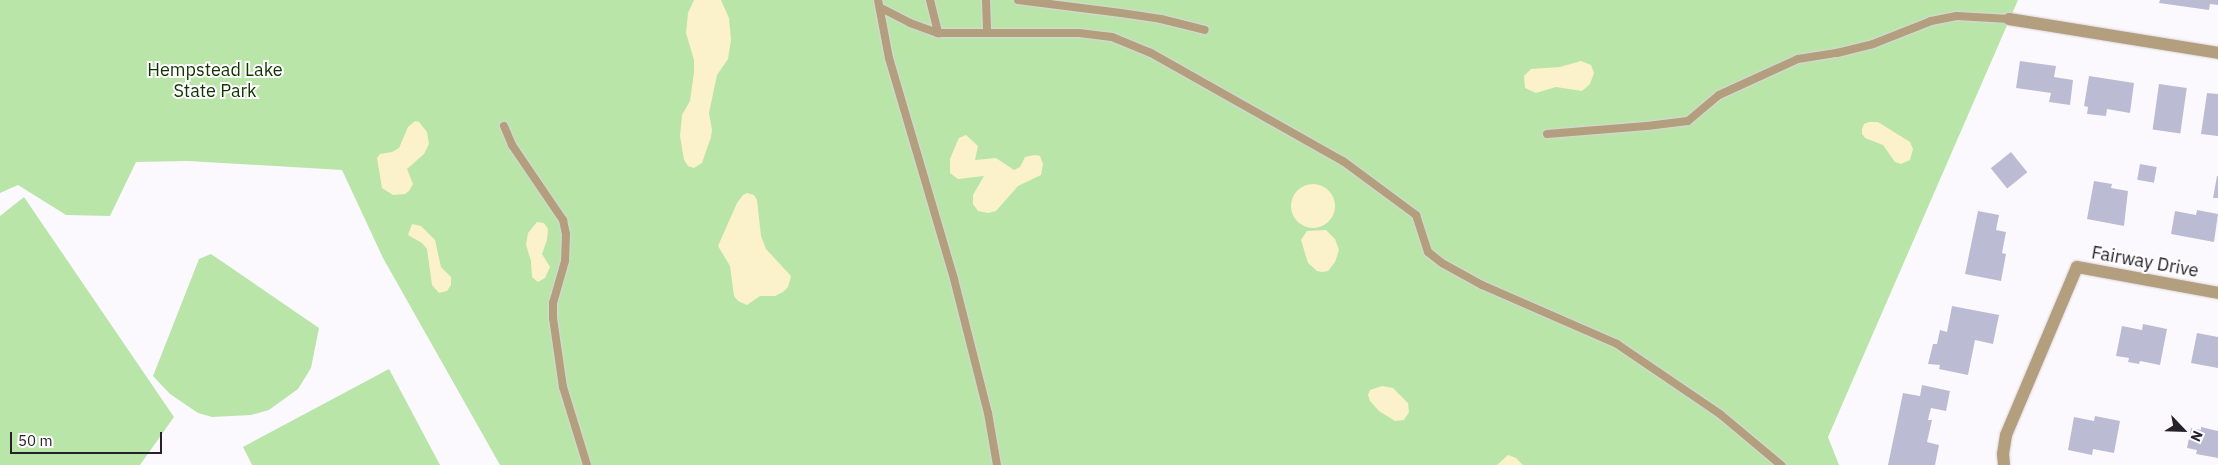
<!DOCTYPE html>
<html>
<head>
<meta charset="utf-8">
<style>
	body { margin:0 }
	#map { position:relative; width:2218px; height:465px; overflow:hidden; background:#fcf9fe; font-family:"IBM Plex Sans",sans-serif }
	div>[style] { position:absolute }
	.green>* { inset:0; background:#b9e5a9 }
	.sand>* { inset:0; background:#fbf1cb }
	.round { border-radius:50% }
	.building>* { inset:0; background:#bcbbd4; transform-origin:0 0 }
	.roads { filter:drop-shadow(0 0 1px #dad6dc) drop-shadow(0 0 1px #dad6dc) }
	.lane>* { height:8px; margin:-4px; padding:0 4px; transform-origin:4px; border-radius:4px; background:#b39e7e }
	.street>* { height:12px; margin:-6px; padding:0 6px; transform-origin:6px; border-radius:6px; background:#b39e7e }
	span { translate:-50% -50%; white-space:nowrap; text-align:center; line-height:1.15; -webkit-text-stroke:4px #fff; paint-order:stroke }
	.park-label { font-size:18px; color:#113301 }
	.street-label { font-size:18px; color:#272129 }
	.north { position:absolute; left:2158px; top:405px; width:50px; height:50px; -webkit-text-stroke:4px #fff; paint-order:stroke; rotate:114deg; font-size:14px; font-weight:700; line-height:20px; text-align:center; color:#272129 }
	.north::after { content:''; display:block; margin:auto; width:18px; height:22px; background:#272129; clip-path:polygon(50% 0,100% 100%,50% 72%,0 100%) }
	.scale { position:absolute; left:10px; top:432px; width:152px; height:22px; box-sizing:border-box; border:2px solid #272129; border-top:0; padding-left:6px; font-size:15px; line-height:18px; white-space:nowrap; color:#272129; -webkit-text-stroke:4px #fff; paint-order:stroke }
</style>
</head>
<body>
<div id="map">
	<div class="green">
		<div style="clip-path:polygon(0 0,2018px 0,1828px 437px,1839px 465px,500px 465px,383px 258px,342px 170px,188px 161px,136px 162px,110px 216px,66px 215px,18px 185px,0 193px)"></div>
		<div style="clip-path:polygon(24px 197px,174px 417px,140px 465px,0 465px,0 216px)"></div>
		<div style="clip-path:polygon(211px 254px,319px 328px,311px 368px,298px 389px,269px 410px,251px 415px,212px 417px,198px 413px,170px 394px,153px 376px,199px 259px)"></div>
		<div style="clip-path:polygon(389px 369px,440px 465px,252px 465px,243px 447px)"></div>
	</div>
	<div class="sand">
		<div style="clip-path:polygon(694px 0,721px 0,729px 18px,731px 40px,728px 59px,717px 75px,709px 113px,712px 130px,711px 137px,702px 163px,694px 168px,688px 166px,684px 160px,680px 136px,682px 115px,690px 101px,694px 72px,694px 60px,686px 33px,688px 13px)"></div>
		<div style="clip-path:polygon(1581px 61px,1591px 65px,1594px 73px,1590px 84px,1582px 91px,1556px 87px,1536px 93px,1525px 88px,1524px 76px,1531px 69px,1560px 67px)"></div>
		<div style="clip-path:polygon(415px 121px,419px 122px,427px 132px,429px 144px,424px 154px,407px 169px,413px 184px,409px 191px,405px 194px,393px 195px,382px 188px,377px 158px,380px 154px,392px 152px,399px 148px,408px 127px)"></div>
		<div style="clip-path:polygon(1869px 122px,1878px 122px,1910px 142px,1913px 149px,1910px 160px,1901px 164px,1895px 162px,1883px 145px,1865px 138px,1862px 134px,1862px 129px,1864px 124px)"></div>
		<div style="clip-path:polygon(966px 135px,978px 146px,975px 160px,996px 158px,1014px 170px,1020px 167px,1025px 157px,1035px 155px,1040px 156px,1043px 164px,1041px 175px,1018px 186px,996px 211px,988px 213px,978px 211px,973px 204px,973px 195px,984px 176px,958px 179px,950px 173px,950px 159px,957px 142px,959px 138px)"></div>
		<div class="round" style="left:1291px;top:184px;width:44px;height:44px"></div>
		<div style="clip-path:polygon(747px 193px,754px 195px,757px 200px,761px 236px,766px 249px,791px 276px,788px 287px,783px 292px,775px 296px,760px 296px,747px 305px,738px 301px,734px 296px,730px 266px,718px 246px,737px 203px,743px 195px)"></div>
		<div style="clip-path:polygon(537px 222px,544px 223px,548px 229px,547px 240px,542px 254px,550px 267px,545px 278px,538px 282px,532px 277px,531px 261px,526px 245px,528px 233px)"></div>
		<div style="clip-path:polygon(412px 224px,421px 226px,435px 240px,441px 267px,451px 277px,451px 285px,447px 291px,439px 293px,432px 285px,427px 249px,422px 243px,408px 235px)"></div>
		<div style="clip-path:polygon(1326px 230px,1335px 239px,1339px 250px,1335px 262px,1328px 271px,1322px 272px,1317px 271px,1308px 263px,1301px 240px,1307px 231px)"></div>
		<div style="clip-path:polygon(1382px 386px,1393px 388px,1408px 403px,1409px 412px,1404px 420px,1395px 421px,1379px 411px,1370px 401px,1368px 395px,1370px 390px)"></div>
		<div style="clip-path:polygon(1508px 455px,1516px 458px,1523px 465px,1497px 465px)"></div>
	</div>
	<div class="building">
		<div style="clip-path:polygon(2160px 0,2218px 0,2218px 5px,2210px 4px,2209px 10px,2159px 3px)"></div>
		<div style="clip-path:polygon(2020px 61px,2056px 66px,2054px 77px,2073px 80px,2070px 105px,2049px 102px,2051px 93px,2016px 88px)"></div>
		<div style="clip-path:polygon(2089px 76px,2134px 83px,2130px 113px,2107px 109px,2106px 116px,2087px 114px,2088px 107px,2084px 106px)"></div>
		<div style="left:2159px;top:84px;width:28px;height:46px;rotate:8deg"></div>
		<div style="clip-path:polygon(2207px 93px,2218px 94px,2218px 136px,2201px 134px)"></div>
		<div style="left:2011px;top:152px;width:26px;height:26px;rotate:51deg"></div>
		<div style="left:2140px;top:164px;width:17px;height:16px;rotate:10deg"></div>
		<div style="clip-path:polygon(2217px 176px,2218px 176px,2218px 198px,2213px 198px)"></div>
		<div style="clip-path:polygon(2094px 181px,2112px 184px,2111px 188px,2128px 191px,2124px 226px,2087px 219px)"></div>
		<div style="clip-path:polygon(2197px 210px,2218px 214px,2214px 242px,2171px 234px,2175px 211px,2196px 215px)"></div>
		<div style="clip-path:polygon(1978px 211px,1999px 215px,1996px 230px,2006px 232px,2002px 253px,2006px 254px,2001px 281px,1965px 274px)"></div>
		<div style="clip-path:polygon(1952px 306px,1999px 315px,1993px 344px,1975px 340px,1968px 375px,1939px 369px,1940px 365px,1928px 364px,1933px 344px,1937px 344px,1940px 330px,1947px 332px)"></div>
		<div style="clip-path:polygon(2143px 324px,2167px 329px,2160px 365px,2140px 361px,2139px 364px,2128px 362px,2129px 358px,2116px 356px,2122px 326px,2142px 330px)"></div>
		<div style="clip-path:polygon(2197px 333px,2218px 337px,2218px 368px,2191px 363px)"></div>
		<div style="clip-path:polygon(1922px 385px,1950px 391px,1946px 411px,1931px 408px,1928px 420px,1932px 420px,1927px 442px,1939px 445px,1935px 465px,1888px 465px,1903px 393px,1920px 396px)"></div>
		<div style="clip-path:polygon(2095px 416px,2120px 421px,2114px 453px,2093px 449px,2092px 455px,2068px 450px,2074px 417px,2094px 421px)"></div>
		<div style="clip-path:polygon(2201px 427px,2218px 431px,2218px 458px,2196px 454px,2197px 450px,2187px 448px,2191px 428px,2201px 430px)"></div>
	</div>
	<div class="roads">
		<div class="lane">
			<div style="left:878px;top:0;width:59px;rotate:79.3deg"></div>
			<div style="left:889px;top:58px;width:230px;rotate:73.6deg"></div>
			<div style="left:954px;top:279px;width:138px;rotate:75.8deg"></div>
			<div style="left:988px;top:413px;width:53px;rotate:80.2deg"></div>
			<div style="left:930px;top:0;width:34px;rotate:76deg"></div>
			<div style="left:986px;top:0;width:32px;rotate:88deg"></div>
			<div style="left:1018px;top:0;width:104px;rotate:7.2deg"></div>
			<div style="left:1121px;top:13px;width:40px;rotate:8.5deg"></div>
			<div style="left:1161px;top:19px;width:45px;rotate:14deg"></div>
			<div style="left:881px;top:8px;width:33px;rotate:27deg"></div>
			<div style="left:910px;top:23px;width:30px;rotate:20deg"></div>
			<div style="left:938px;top:33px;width:141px"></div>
			<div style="left:1079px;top:33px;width:33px;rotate:7deg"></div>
			<div style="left:1112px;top:37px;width:42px;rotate:22.3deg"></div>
			<div style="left:1151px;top:53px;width:220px;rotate:29.4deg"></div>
			<div style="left:1343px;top:161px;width:91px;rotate:36.5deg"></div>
			<div style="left:1416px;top:215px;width:39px;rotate:72deg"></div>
			<div style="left:1428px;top:252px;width:18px;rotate:38deg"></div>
			<div style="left:1442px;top:263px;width:46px;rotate:28.8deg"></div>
			<div style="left:1482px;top:285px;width:147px;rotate:23.6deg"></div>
			<div style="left:1617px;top:344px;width:125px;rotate:34.2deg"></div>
			<div style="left:1720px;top:414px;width:80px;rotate:39.9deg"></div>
			<div style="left:504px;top:126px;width:21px;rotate:67deg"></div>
			<div style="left:512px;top:145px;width:91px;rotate:55.8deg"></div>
			<div style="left:563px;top:220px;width:14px;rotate:78deg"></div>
			<div style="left:566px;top:234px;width:27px;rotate:92deg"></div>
			<div style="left:565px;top:261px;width:44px;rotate:105.9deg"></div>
			<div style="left:553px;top:303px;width:15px;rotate:90deg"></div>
			<div style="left:553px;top:318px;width:70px;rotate:81.8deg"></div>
			<div style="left:563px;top:387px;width:82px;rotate:72.9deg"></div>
			<div style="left:1547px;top:134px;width:100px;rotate:-4.6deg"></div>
			<div style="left:1647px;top:126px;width:41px;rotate:-7deg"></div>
			<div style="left:1688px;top:121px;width:40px;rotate:-40deg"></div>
			<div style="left:1719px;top:95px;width:87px;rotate:-24.5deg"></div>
			<div style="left:1798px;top:59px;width:39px;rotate:-9deg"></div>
			<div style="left:1837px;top:53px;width:37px;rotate:-14deg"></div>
			<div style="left:1873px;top:44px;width:62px;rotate:-21.6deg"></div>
			<div style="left:1931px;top:21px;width:26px;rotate:-11deg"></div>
			<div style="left:1957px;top:16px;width:52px;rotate:3.3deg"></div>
		</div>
		<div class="street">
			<div style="left:2009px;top:19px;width:212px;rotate:9.2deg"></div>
			<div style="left:2004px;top:465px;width:11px;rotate:-95deg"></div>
			<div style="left:2003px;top:454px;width:19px;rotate:-81deg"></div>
			<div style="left:2006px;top:435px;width:182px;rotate:-67.1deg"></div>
			<div style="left:2077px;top:267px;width:143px;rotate:10.4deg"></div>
		</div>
	</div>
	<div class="park-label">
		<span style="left:215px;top:81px">Hempstead Lake<br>State Park</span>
	</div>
	<div class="street-label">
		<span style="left:2145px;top:262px;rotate:10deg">Fairway Drive</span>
	</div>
	<div class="north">N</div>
	<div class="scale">50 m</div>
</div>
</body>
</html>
